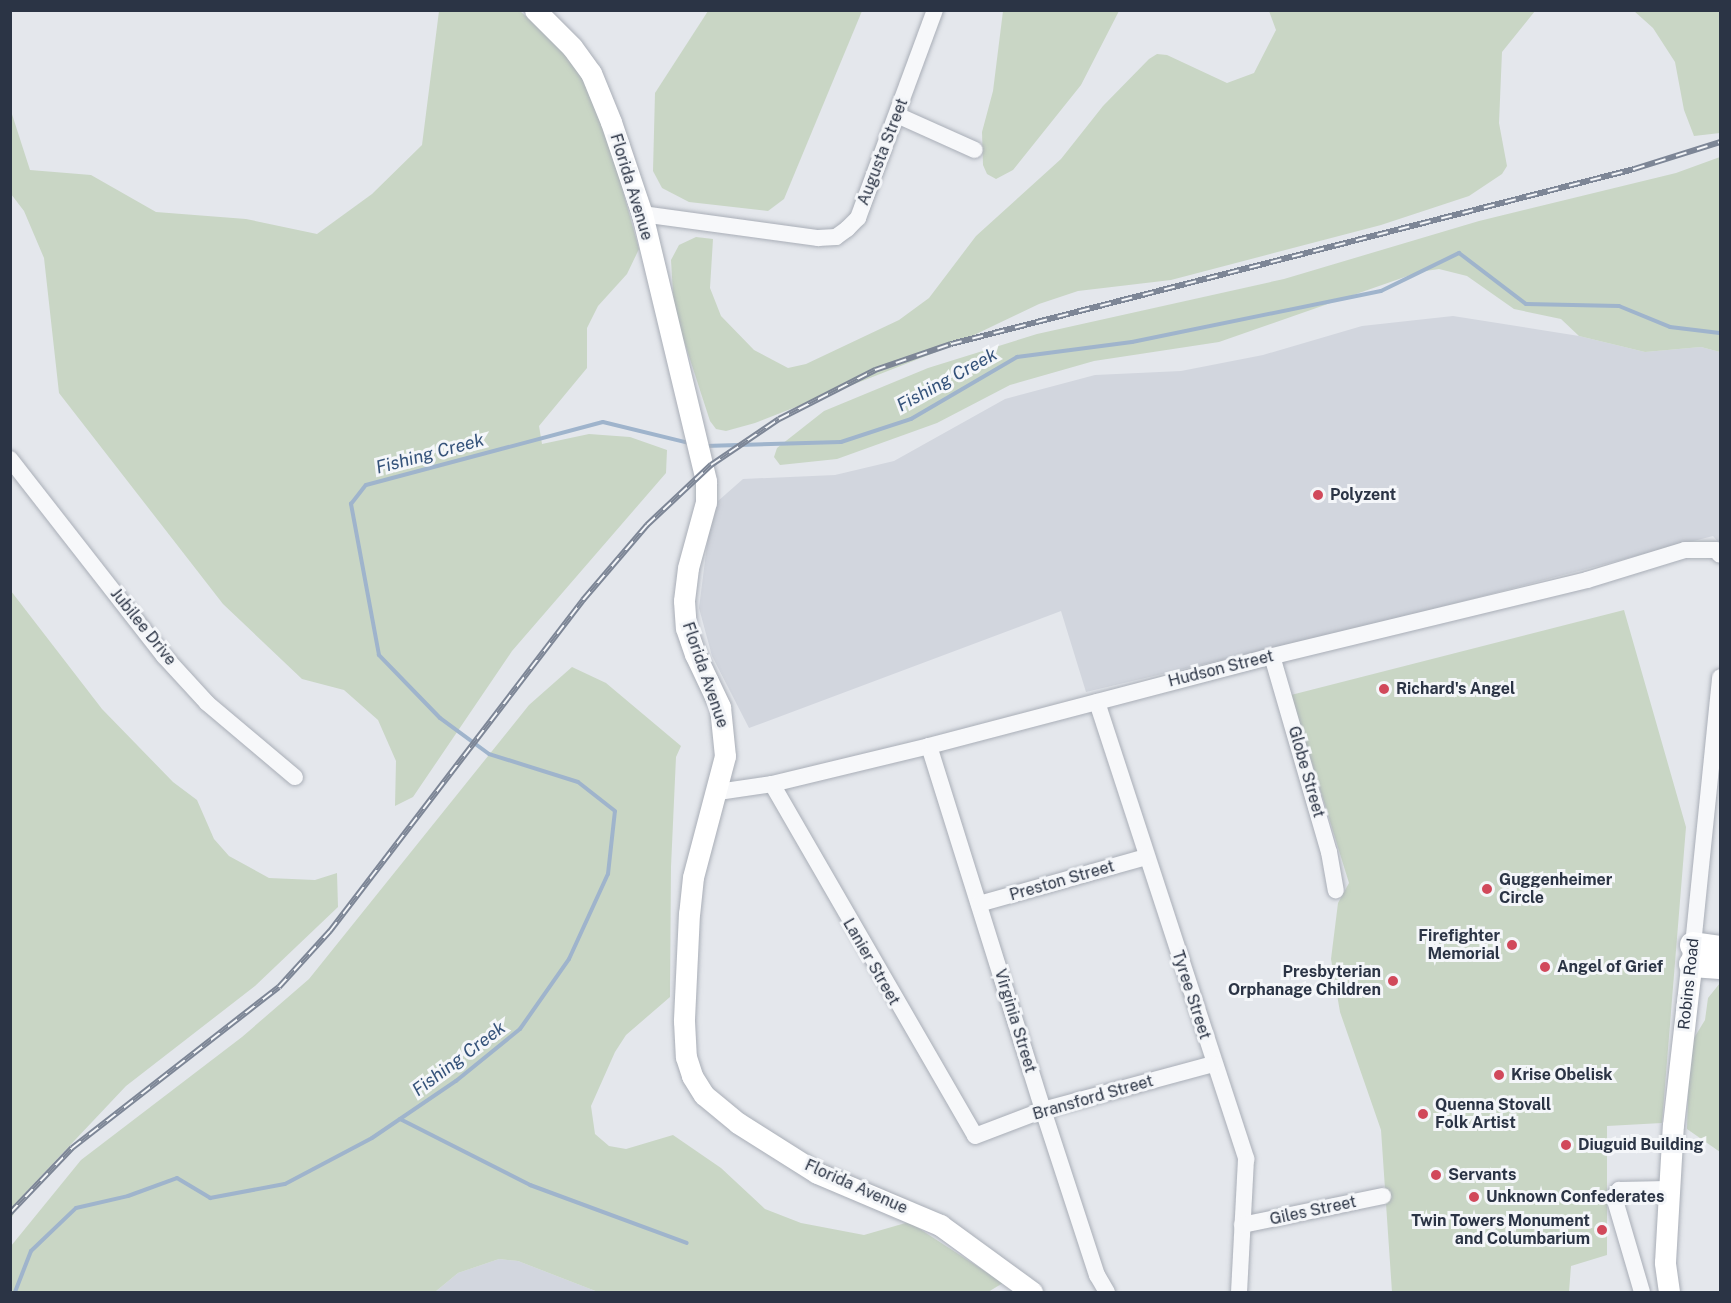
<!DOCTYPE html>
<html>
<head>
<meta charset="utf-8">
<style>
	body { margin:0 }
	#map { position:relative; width:1731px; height:1303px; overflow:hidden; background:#e4e7ec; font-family:"Public Sans",sans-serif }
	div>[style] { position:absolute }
	.built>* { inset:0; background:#d2d6de }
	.green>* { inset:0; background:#c9d6c5 }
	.stream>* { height:4px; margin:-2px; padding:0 2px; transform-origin:2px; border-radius:2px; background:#9fb4cc }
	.roads { filter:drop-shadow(0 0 2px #a9aeb7) drop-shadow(0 0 2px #a9aeb7) }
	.minor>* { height:16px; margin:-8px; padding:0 8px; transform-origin:8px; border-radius:8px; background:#f7f8fa }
	.major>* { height:21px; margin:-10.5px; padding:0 10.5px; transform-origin:10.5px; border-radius:10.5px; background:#fff }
	.highway>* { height:26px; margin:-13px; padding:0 13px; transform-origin:13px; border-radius:13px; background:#fff }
	.rail>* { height:6px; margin-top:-3px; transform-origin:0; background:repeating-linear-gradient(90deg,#f4f6f9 0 11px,#7d8696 0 22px); box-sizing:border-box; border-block:2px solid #7d8696 }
	.dots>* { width:16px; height:16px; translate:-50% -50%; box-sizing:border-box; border:3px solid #f4f6f9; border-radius:50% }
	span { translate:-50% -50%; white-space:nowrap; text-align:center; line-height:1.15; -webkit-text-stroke:6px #f4f6f9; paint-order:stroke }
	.street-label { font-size:16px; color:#2b3445 }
	.poi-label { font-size:16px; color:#2b3445; font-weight:700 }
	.left { translate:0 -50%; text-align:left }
	.right { translate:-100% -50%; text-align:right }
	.water-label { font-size:18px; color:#34527a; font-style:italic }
	.frame { position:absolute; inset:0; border:12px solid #2b3445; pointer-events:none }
</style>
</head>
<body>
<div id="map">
	<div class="built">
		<div style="clip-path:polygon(1453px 316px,1579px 336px,1645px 352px,1701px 347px,1720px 352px,1720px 544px,1713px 536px,1395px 619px,1086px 692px,1061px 611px,749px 728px,712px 656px,699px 608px,708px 537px,718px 501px,743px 479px,835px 475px,894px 461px,1005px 399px,1095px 375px,1181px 371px,1263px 355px,1362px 326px)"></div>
		<div style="clip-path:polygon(499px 1259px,518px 1261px,598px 1292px,435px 1292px,458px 1273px)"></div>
	</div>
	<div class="green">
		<div style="clip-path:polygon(439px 11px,520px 11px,566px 54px,585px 80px,605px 126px,639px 249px,627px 274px,598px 306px,587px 328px,587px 368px,539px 426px,542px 444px,589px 434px,630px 437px,667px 450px,666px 473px,512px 651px,413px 797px,395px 806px,396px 761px,378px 720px,344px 690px,302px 679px,223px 604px,59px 393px,44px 258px,24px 211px,11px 194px,10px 108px,30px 170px,91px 175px,156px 212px,246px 219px,317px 234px,372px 194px,422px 145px)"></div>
		<div style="clip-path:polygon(708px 11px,862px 11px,784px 199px,768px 211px,689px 202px,662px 188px,653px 171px,655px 93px)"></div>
		<div style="clip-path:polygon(1003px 11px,1119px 11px,1081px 85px,1013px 170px,996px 179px,987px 174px,983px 165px,982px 132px,993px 91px)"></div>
		<div style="clip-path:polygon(1269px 11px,1535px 11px,1502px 52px,1499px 123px,1507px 166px,1502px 174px,1469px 196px,1381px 225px,1171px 280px,1078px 291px,1039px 304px,949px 347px,755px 423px,726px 431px,716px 429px,710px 421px,674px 310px,671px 260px,679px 245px,696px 237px,713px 239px,710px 288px,721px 316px,754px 350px,788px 368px,806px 364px,899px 320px,929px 298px,976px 236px,1061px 159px,1103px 106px,1149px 59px,1157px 54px,1167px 55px,1227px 83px,1254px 73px,1276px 30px)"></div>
		<div style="clip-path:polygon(1634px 11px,1720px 11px,1720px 133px,1694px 136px,1684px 110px,1675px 62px,1653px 28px)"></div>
		<div style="clip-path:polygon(1720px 157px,1720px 352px,1701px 347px,1645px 352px,1579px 336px,1561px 319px,1514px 309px,1467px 276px,1439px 269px,1419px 272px,1219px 342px,1094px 361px,1010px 385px,937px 423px,837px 459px,780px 465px,774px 457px,777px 448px,824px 411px,928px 368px,1037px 334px,1284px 279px,1479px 221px,1676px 173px)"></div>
		<div style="clip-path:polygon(11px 591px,102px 709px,173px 782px,197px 800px,214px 839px,229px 856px,269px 878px,315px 880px,337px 873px,338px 907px,255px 986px,126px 1086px,25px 1193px,11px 1219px)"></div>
		<div style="clip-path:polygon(1624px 610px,1686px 827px,1662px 1123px,1607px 1126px,1607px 1255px,1571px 1266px,1569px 1292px,1392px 1292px,1381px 1130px,1340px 1012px,1331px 959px,1338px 903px,1349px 883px,1291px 695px)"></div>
		<div style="clip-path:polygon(572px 667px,606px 683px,681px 746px,676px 757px,671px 867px,670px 997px,626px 1035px,615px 1052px,591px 1106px,595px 1134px,609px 1146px,626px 1149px,673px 1135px,721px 1168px,765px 1209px,801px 1223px,864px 1235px,909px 1222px,1003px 1283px,988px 1292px,598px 1292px,518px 1261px,499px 1259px,458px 1273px,435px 1292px,11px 1292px,11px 1246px,81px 1160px,242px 1037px,309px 979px,529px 705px)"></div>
		<div style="clip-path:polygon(1720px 983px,1720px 1152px,1687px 1129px,1689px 1064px,1694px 1038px,1705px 1020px,1708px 998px)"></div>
	</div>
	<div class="stream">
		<div style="left:705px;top:446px;width:136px;rotate:-1.7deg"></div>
		<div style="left:841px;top:442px;width:74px;rotate:-18.2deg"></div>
		<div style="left:911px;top:419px;width:123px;rotate:-30.3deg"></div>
		<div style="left:1017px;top:357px;width:116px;rotate:-7.4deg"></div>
		<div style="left:1132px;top:342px;width:254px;rotate:-11.6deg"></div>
		<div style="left:1381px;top:291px;width:87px;rotate:-26deg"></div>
		<div style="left:1459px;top:253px;width:84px;rotate:37.3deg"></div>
		<div style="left:1526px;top:304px;width:93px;rotate:1.2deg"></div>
		<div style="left:1619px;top:306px;width:55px;rotate:22.4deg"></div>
		<div style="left:1670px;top:327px;width:50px;rotate:6.8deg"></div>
		<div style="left:400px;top:1119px;width:146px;rotate:26.9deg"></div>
		<div style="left:530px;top:1185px;width:167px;rotate:20.3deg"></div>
		<div style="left:15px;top:1292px;width:44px;rotate:-68.7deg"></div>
		<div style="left:31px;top:1251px;width:62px;rotate:-43.7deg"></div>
		<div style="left:76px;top:1208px;width:53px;rotate:-13deg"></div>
		<div style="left:128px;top:1196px;width:52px;rotate:-20.2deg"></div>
		<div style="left:177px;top:1178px;width:39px;rotate:31deg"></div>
		<div style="left:210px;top:1198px;width:76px;rotate:-10.6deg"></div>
		<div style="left:285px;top:1184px;width:98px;rotate:-27.9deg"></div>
		<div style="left:372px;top:1138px;width:102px;rotate:-34.2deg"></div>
		<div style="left:456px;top:1081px;width:82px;rotate:-39.1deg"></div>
		<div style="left:520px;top:1029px;width:85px;rotate:-55deg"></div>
		<div style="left:569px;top:959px;width:94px;rotate:-65.4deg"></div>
		<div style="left:608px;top:874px;width:63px;rotate:-83.7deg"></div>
		<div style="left:615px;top:811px;width:47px;rotate:-141.9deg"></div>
		<div style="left:578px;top:782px;width:93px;rotate:-162.5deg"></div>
		<div style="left:489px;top:754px;width:61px;rotate:-143.7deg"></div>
		<div style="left:440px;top:718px;width:88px;rotate:-134.1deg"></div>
		<div style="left:379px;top:655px;width:154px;rotate:-100.5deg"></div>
		<div style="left:351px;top:504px;width:24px;rotate:-52deg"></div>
		<div style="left:366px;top:485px;width:245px;rotate:-14.9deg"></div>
		<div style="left:603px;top:422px;width:89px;rotate:13.7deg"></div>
	</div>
	<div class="roads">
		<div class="minor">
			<div style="left:897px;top:115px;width:85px;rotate:24.2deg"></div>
			<div style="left:642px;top:214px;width:178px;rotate:7.8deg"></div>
			<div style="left:818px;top:238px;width:18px;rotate:-3deg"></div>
			<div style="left:836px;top:237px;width:14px;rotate:-36deg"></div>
			<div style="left:847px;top:229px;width:16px;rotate:-45deg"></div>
			<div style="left:858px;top:218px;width:222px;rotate:-69.7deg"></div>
			<div style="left:10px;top:459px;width:250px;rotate:52deg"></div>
			<div style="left:164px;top:656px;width:64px;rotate:47.5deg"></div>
			<div style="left:207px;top:703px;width:115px;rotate:40.1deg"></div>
			<div style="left:1272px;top:656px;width:204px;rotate:73.8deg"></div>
			<div style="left:1329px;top:852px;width:39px;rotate:80deg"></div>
			<div style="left:1097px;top:702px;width:481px;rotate:71.9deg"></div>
			<div style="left:1246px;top:1159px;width:133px;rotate:93deg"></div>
			<div style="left:929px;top:746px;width:381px;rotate:72.6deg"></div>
			<div style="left:1043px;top:1110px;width:174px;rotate:71.9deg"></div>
			<div style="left:1097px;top:1275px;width:20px;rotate:60deg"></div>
			<div style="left:772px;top:784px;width:406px;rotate:60deg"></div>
			<div style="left:975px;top:1136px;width:73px;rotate:-20.9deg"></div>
			<div style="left:1043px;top:1110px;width:176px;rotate:-15.1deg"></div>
			<div style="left:718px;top:792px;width:55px;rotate:-8.4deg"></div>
			<div style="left:772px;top:784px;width:162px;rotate:-13.6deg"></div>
			<div style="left:929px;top:746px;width:347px;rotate:-14.7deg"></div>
			<div style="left:1265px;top:658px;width:331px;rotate:-13.6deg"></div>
			<div style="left:1587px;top:580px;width:102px;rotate:-17deg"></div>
			<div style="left:1685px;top:550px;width:31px"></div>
			<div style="left:1716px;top:550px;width:6px;rotate:51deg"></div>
			<div style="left:979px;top:904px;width:173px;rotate:-15.7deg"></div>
			<div style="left:1693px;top:945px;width:269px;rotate:-84.2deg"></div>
			<div style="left:1242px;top:1225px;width:144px;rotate:-11.6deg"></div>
			<div style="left:1642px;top:1292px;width:99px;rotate:-106.4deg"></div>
			<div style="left:1614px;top:1197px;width:9px;rotate:-54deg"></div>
			<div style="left:1619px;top:1190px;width:49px;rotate:-1.2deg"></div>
		</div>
		<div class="major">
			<div style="left:535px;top:10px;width:52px;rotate:45deg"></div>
			<div style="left:572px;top:47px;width:32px;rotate:54deg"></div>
			<div style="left:591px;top:73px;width:53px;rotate:67.8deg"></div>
			<div style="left:611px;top:122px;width:97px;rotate:71.4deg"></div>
			<div style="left:642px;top:214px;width:275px;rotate:76.5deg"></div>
			<div style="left:706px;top:481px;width:21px;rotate:90deg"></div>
			<div style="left:706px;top:502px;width:68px;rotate:105.3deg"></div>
			<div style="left:688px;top:568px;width:33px;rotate:97deg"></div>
			<div style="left:684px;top:601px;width:27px;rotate:86deg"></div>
			<div style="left:686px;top:628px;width:28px;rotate:71deg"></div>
			<div style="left:695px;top:654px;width:59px;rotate:64.7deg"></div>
			<div style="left:720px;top:707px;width:49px;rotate:84.2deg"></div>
			<div style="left:725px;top:756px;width:125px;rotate:104.8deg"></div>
			<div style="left:693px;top:877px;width:36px;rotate:96deg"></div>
			<div style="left:689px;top:913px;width:108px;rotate:92.7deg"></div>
			<div style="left:684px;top:1021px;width:36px;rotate:87deg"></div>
			<div style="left:686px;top:1057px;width:20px;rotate:72deg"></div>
			<div style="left:692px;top:1076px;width:22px;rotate:58deg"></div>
			<div style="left:704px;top:1095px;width:44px;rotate:39.5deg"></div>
			<div style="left:738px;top:1123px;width:93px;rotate:32.3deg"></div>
			<div style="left:817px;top:1173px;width:134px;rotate:22.9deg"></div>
			<div style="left:940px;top:1225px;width:114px;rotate:36.1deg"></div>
			<div style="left:1669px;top:1292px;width:30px;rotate:-98deg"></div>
			<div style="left:1665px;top:1262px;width:137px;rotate:-86.7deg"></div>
			<div style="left:1673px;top:1125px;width:176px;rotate:-83.5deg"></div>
		</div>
		<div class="highway">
			<div style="left:1693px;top:945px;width:27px;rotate:8deg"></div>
			<div style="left:1692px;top:964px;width:28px;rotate:4deg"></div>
		</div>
	</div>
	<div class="rail">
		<div style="left:10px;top:1213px;width:90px;rotate:-46.4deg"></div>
		<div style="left:72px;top:1148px;width:262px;rotate:-37.9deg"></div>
		<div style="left:279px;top:987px;width:76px;rotate:-47.7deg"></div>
		<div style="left:330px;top:931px;width:417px;rotate:-52.6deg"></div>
		<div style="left:583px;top:600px;width:99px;rotate:-49.5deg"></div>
		<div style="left:647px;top:525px;width:88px;rotate:-43.2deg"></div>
		<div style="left:711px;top:465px;width:82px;rotate:-34.1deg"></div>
		<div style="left:779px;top:419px;width:108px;rotate:-27deg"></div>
		<div style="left:875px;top:370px;width:80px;rotate:-18.9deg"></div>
		<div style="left:951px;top:344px;width:705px;rotate:-14.37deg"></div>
		<div style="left:1634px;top:169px;width:90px;rotate:-17.4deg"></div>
	</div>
	<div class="dots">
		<div style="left:1318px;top:495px;background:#d1495b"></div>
		<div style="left:1384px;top:689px;background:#d1495b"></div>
		<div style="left:1487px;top:889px;background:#d1495b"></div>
		<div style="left:1512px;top:945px;background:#d1495b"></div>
		<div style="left:1545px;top:967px;background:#d1495b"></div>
		<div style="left:1393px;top:981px;background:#d1495b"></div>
		<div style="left:1499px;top:1075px;background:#d1495b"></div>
		<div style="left:1423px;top:1114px;background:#d1495b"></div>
		<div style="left:1566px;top:1145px;background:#d1495b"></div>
		<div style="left:1436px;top:1175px;background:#d1495b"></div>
		<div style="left:1474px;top:1197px;background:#d1495b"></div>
		<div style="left:1602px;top:1230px;background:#d1495b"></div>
	</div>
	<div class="street-label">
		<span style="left:883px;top:152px;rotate:-69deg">Augusta Street</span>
		<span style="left:631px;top:187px;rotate:73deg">Florida Avenue</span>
		<span style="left:143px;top:627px;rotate:51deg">Jubilee Drive</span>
		<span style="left:1221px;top:669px;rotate:-14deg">Hudson Street</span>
		<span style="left:705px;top:675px;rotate:71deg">Florida Avenue</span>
		<span style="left:1306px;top:772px;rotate:74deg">Globe Street</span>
		<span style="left:1062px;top:881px;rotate:-16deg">Preston Street</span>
		<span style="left:871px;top:962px;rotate:60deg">Lanier Street</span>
		<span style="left:1689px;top:984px;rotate:-84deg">Robins Road</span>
		<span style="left:1191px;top:995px;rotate:72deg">Tyree Street</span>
		<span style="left:1015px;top:1021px;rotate:73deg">Virginia Street</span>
		<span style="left:1093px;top:1098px;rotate:-16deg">Bransford Street</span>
		<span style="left:856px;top:1187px;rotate:24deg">Florida Avenue</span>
		<span style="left:1313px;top:1211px;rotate:-12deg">Giles Street</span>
	</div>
	<div class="poi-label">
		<span class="left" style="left:1330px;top:495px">Polyzent</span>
		<span class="left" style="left:1396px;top:689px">Richard's Angel</span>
		<span class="left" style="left:1499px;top:889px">Guggenheimer<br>Circle</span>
		<span class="right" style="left:1500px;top:945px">Firefighter<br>Memorial</span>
		<span class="left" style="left:1557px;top:967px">Angel of Grief</span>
		<span class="right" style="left:1381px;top:981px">Presbyterian<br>Orphanage Children</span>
		<span class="left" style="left:1511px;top:1075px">Krise Obelisk</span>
		<span class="left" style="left:1435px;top:1114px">Quenna Stovall<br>Folk Artist</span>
		<span class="left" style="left:1578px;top:1145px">Diuguid Building</span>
		<span class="left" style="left:1448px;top:1175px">Servants</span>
		<span class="left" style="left:1486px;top:1197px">Unknown Confederates</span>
		<span class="right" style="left:1590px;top:1230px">Twin Towers Monument<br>and Columbarium</span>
	</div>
	<div class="water-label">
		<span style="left:947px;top:380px;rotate:-29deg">Fishing Creek</span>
		<span style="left:430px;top:454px;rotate:-15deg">Fishing Creek</span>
		<span style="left:459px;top:1059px;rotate:-37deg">Fishing Creek</span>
	</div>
	<div class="frame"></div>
</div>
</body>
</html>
